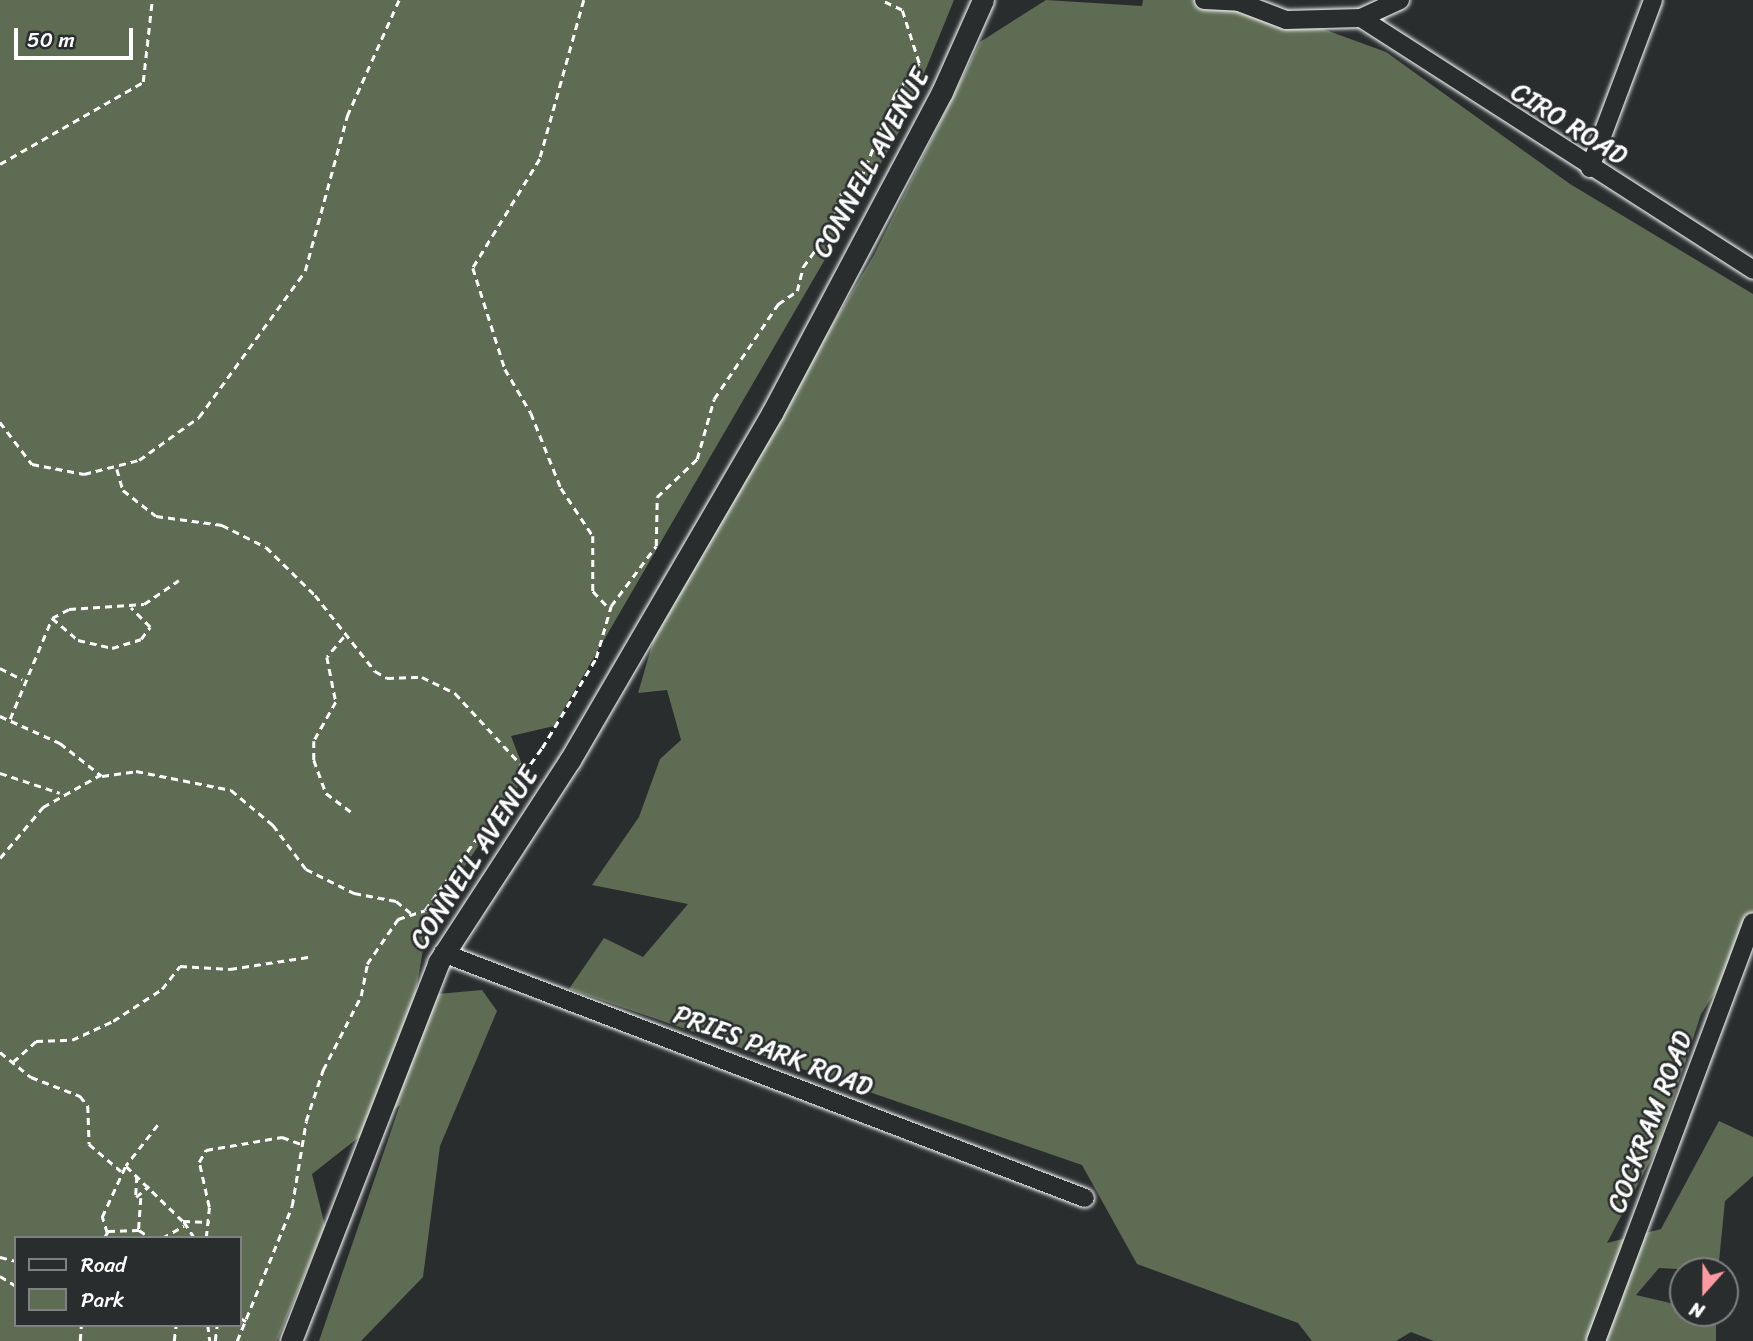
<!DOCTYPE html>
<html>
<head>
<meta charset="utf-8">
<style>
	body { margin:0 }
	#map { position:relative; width:1753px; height:1341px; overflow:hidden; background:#2a2d2e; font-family:Sriracha,sans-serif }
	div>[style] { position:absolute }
	.green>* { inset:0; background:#5e6c54 }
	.path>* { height:2.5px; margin-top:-1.25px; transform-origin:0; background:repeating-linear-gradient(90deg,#fff 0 7px,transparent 0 12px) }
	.roads { filter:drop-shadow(0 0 2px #fff) drop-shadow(0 0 2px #fff) }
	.minor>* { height:18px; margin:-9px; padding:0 9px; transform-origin:9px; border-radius:9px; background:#2a2d2e }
	.tertiary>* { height:21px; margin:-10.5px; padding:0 10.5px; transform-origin:10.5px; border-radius:10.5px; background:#2a2d2e }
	span { translate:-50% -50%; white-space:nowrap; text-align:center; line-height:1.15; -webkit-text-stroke:5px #2a2d2e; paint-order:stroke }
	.street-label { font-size:26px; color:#fff }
	.legend { position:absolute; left:14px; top:1236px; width:228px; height:91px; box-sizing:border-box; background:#2a2d2e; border:2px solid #7f8182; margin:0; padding:9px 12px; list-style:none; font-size:21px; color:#fff }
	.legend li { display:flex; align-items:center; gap:14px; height:35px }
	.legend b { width:35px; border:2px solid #7f8182 }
	.north { position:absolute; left:1669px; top:1257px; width:70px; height:70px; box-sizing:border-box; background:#2a2d2e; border:2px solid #7f8182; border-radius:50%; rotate:201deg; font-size:19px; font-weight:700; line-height:28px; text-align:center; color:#fff }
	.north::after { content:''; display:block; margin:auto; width:24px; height:32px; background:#ff9aa2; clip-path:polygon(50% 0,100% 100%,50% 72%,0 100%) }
	.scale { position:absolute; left:14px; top:28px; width:119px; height:32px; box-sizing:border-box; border:4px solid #fff; border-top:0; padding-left:9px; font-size:21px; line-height:24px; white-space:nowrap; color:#fff; -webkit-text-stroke:5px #2a2d2e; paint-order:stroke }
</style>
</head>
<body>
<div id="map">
	<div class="green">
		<div style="clip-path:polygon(evenodd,0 0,954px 0,903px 125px,554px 726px,511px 736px,526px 775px,428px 921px,415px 996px,482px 990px,497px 1011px,440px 1146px,423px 1277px,361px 1341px,319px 1341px,400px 1105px,312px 1174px,325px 1226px,277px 1341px,0 1341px,0 0,16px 1238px,240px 1238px,240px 1325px,16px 1325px,16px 1238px)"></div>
		<div style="clip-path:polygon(1046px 0,1142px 6px,1143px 0,1242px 0,1243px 14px,1323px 29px,1386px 52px,1570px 184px,1753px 294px,1753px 935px,1701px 1014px,1658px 1146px,1607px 1243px,1661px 1229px,1719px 1121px,1753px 1137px,1753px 1176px,1725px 1201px,1718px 1271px,1659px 1268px,1636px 1295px,1683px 1306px,1683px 1313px,1716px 1314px,1716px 1341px,1434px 1341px,1411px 1332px,1396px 1341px,1312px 1341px,1298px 1323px,1137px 1264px,1082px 1165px,569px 989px,604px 938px,643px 957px,688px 904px,592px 885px,639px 817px,660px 759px,681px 740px,667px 690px,638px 693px,662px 611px,874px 255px,980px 42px)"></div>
	</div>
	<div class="path">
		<div style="left:584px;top:0;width:165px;rotate:105.5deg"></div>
		<div style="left:540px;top:159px;width:128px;rotate:121.6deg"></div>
		<div style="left:473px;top:268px;width:106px;rotate:72.4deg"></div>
		<div style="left:505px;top:369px;width:51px;rotate:59.4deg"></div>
		<div style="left:531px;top:413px;width:81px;rotate:68.2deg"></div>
		<div style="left:561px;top:488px;width:58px;rotate:56.3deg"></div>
		<div style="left:593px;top:536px;width:55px;rotate:90deg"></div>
		<div style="left:593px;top:591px;width:23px;rotate:47deg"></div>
		<div style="left:0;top:164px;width:165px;rotate:-29.8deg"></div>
		<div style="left:143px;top:82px;width:82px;rotate:-83.7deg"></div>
		<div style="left:0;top:422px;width:53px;rotate:52.7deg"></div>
		<div style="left:32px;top:464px;width:53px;rotate:10.9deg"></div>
		<div style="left:84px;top:474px;width:57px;rotate:-14.3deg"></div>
		<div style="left:139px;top:460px;width:74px;rotate:-35.6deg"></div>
		<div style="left:199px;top:417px;width:180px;rotate:-54deg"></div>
		<div style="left:305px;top:271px;width:161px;rotate:-74.8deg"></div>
		<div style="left:347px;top:116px;width:127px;rotate:-65.9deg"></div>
		<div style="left:117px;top:469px;width:22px;rotate:74deg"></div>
		<div style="left:123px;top:490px;width:42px;rotate:38.2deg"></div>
		<div style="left:156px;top:516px;width:67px;rotate:7.8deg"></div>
		<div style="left:222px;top:525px;width:49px;rotate:26.6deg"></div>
		<div style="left:266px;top:547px;width:69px;rotate:44.4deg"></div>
		<div style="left:315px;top:595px;width:97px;rotate:51.7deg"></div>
		<div style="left:375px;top:671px;width:14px;rotate:30deg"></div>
		<div style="left:387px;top:678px;width:35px;rotate:-2deg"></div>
		<div style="left:422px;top:677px;width:37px;rotate:26deg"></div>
		<div style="left:455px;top:693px;width:105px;rotate:47.3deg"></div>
		<div style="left:52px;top:618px;width:34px;rotate:40deg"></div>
		<div style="left:78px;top:640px;width:35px;rotate:13deg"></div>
		<div style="left:112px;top:648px;width:30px;rotate:-17deg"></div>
		<div style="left:141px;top:639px;width:15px;rotate:-53deg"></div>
		<div style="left:150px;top:627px;width:27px;rotate:-135deg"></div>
		<div style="left:344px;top:637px;width:26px;rotate:130deg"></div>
		<div style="left:327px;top:657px;width:46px;rotate:78.7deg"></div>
		<div style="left:336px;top:702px;width:45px;rotate:119.4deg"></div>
		<div style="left:314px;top:741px;width:19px;rotate:90deg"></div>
		<div style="left:314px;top:760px;width:35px;rotate:70deg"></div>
		<div style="left:326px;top:793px;width:35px;rotate:37deg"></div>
		<div style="left:0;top:668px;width:25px;rotate:27deg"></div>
		<div style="left:0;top:716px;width:66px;rotate:24.2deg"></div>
		<div style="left:60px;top:743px;width:53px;rotate:38.2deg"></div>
		<div style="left:102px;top:776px;width:34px;rotate:-8deg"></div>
		<div style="left:136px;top:771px;width:97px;rotate:11.3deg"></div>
		<div style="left:231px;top:790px;width:55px;rotate:39.8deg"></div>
		<div style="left:273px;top:825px;width:55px;rotate:53.1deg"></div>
		<div style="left:306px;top:869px;width:54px;rotate:26.6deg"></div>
		<div style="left:354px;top:893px;width:43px;rotate:10.8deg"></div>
		<div style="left:396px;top:901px;width:21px;rotate:39deg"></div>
		<div style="left:10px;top:719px;width:109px;rotate:-67.4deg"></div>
		<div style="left:52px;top:618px;width:19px;rotate:-28deg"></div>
		<div style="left:69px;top:609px;width:75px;rotate:-3.8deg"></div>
		<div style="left:144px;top:604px;width:42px;rotate:-34.4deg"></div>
		<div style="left:0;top:773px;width:63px;rotate:18.4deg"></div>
		<div style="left:0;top:858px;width:67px;rotate:-49.9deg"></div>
		<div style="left:43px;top:807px;width:65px;rotate:-29.3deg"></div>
		<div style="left:0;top:1052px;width:40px;rotate:39deg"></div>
		<div style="left:31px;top:1077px;width:53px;rotate:21.2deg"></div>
		<div style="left:80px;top:1096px;width:13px;rotate:51deg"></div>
		<div style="left:88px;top:1106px;width:38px;rotate:88deg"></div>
		<div style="left:89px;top:1144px;width:42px;rotate:40.2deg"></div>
		<div style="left:13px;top:1062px;width:31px;rotate:-42deg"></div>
		<div style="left:36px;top:1041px;width:36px;rotate:-2deg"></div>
		<div style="left:72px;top:1040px;width:45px;rotate:-24.9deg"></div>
		<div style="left:113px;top:1021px;width:59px;rotate:-33.1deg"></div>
		<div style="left:162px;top:989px;width:29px;rotate:-52deg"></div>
		<div style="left:180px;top:966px;width:50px;rotate:3.4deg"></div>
		<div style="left:230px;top:969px;width:79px;rotate:-8.7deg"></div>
		<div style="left:158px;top:1125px;width:52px;rotate:128deg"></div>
		<div style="left:126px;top:1166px;width:79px;rotate:44deg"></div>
		<div style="left:137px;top:1176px;width:21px;rotate:93deg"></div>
		<div style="left:136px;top:1197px;width:17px;rotate:-40deg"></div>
		<div style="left:141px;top:1198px;width:32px;rotate:94deg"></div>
		<div style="left:139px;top:1230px;width:14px;rotate:34deg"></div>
		<div style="left:107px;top:1233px;width:17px;rotate:-107deg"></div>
		<div style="left:102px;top:1217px;width:55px;rotate:-65.3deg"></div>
		<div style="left:104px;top:1238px;width:8px;rotate:-60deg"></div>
		<div style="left:108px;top:1231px;width:31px;rotate:-2deg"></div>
		<div style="left:162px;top:1238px;width:25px;rotate:-29deg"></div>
		<div style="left:194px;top:1238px;width:20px;rotate:-123deg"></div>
		<div style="left:183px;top:1221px;width:27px;rotate:2deg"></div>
		<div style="left:206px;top:1238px;width:31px;rotate:-84deg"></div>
		<div style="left:209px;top:1207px;width:46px;rotate:-102.5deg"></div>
		<div style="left:199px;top:1162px;width:14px;rotate:-60deg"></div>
		<div style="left:206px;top:1150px;width:77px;rotate:-9.7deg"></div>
		<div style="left:282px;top:1137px;width:20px;rotate:20deg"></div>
		<div style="left:0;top:1257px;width:16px;rotate:14deg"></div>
		<div style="left:0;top:1276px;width:19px;rotate:32deg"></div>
		<div style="left:240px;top:1318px;width:7px;rotate:27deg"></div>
		<div style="left:208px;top:1325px;width:16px;rotate:83deg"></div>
		<div style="left:80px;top:1341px;width:16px;rotate:-86deg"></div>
		<div style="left:174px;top:1341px;width:16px;rotate:-83deg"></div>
		<div style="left:215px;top:1341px;width:16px;rotate:-83deg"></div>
		<div style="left:237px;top:1341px;width:146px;rotate:-67.8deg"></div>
		<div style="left:292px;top:1206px;width:86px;rotate:-80.6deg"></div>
		<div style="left:306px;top:1121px;width:54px;rotate:-71.6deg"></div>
		<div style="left:323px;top:1070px;width:83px;rotate:-62.8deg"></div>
		<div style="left:361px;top:996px;width:33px;rotate:-79deg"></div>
		<div style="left:367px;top:964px;width:55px;rotate:-55.4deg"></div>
		<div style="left:398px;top:919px;width:28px;rotate:-18deg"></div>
		<div style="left:425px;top:910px;width:200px;rotate:-54.2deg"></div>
		<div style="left:542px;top:748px;width:105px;rotate:-59deg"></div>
		<div style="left:596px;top:658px;width:54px;rotate:-73.9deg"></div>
		<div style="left:611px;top:606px;width:75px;rotate:-53.1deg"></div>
		<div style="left:656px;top:546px;width:49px;rotate:-88.8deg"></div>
		<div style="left:657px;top:497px;width:55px;rotate:-43.5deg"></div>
		<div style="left:697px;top:459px;width:62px;rotate:-74.2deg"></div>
		<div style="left:714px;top:399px;width:115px;rotate:-56deg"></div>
		<div style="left:778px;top:304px;width:23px;rotate:-34deg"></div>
		<div style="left:797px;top:291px;width:25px;rotate:-76deg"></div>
		<div style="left:803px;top:267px;width:49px;rotate:-54.1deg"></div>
		<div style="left:832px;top:227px;width:33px;rotate:-76deg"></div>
		<div style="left:840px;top:195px;width:27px;rotate:-39deg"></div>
		<div style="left:861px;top:178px;width:91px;rotate:-68deg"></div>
		<div style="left:895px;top:94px;width:39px;rotate:-52deg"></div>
		<div style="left:919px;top:63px;width:56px;rotate:-107.8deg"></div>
		<div style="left:902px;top:10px;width:23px;rotate:-155deg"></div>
	</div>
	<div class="roads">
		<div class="minor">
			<div style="left:1204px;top:0;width:35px;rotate:3deg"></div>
			<div style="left:1239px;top:2px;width:50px;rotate:21deg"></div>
			<div style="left:1286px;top:20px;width:75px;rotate:-1.5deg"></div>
			<div style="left:1361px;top:18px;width:43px;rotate:-24.8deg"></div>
			<div style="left:1361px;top:18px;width:466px;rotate:32.7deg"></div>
			<div style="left:1590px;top:168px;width:179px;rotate:-69.4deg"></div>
			<div style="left:443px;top:953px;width:687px;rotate:20.89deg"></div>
			<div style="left:1596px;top:1341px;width:447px;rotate:-69.5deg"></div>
		</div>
		<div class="tertiary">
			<div style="left:291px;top:1341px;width:406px;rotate:-68.7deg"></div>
			<div style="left:438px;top:963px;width:242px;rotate:-57deg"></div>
			<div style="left:570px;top:760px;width:402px;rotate:-59.8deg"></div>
			<div style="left:772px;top:413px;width:363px;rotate:-62.1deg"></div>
			<div style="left:942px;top:92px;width:101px;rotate:-66deg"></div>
		</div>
	</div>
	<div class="street-label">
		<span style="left:1569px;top:124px;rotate:32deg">CIRO ROAD</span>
		<span style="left:871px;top:163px;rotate:-61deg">CONNELL AVENUE</span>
		<span style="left:474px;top:858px;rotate:-57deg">CONNELL AVENUE</span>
		<span style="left:773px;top:1051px;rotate:21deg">PRIES PARK ROAD</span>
		<span style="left:1650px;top:1122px;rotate:-69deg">COCKRAM ROAD</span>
	</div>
	<ul class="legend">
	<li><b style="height:9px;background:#2a2d2e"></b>Road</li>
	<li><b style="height:19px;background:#5e6c54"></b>Park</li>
	</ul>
	<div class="north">N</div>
	<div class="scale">50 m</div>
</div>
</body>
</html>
